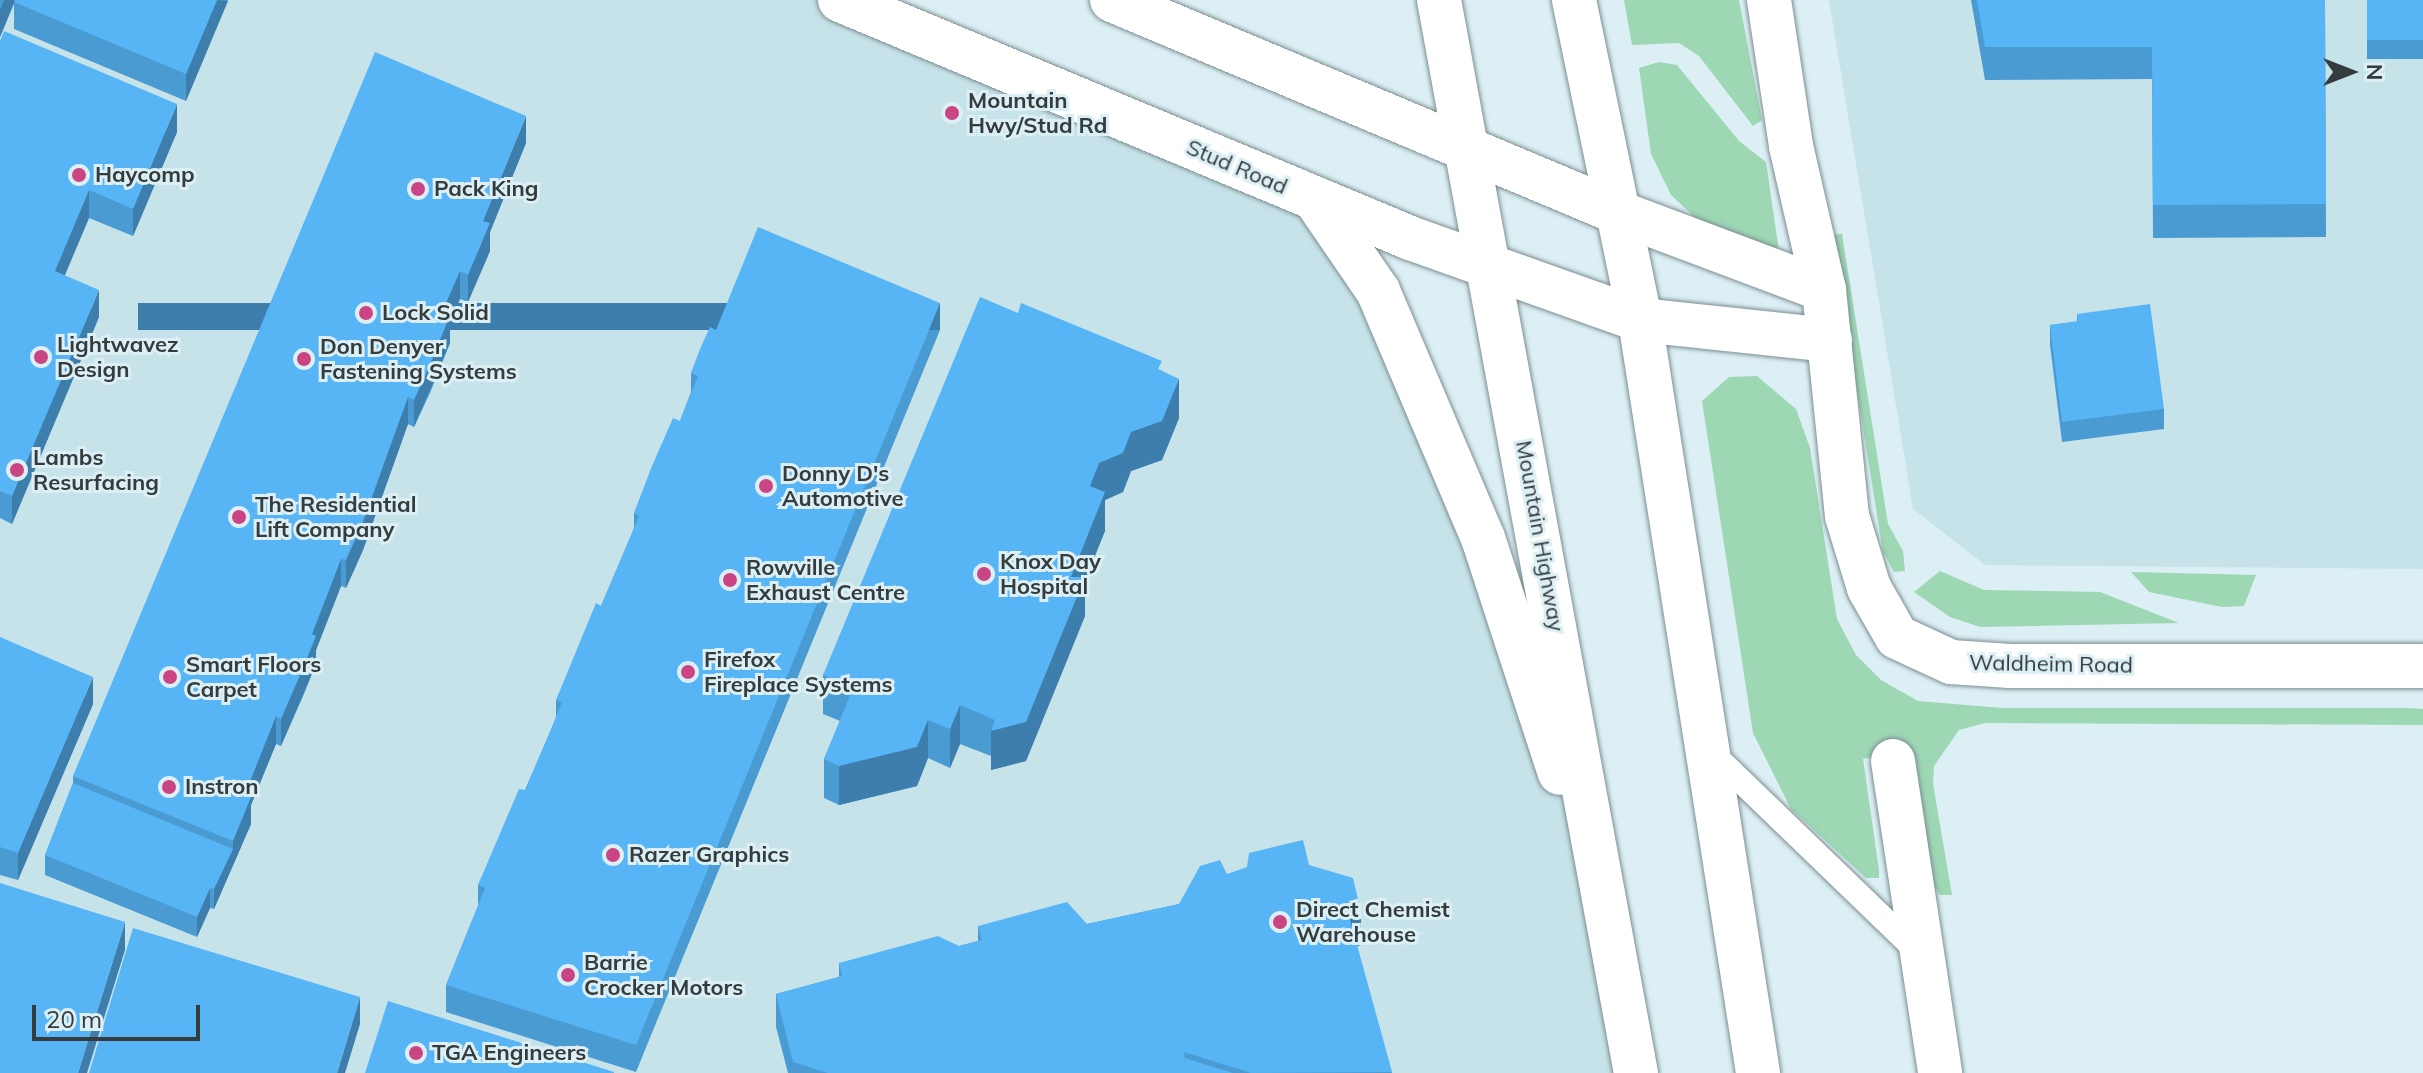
<!DOCTYPE html>
<html>
<head>
<meta charset="utf-8">
<style>
	body { margin:0 }
	#map { position:relative; width:2423px; height:1073px; overflow:hidden; background:#dceff4; font-family:Mulish,sans-serif }
	div>[style] { position:absolute }
	.built>* { inset:0; background:#c7e3ea }
	.green>* { inset:0; background:#9dd7b4 }
	.roads { filter:drop-shadow(0 0 2px #7c8e92) drop-shadow(0 0 2px #7c8e92) }
	.service>* { height:24px; margin:-12px; padding:0 12px; transform-origin:12px; border-radius:12px; background:#fff }
	.minor>* { height:44px; margin:-22px; padding:0 22px; transform-origin:22px; border-radius:22px; background:#fff }
	.primary>* { height:44px; margin:-22px; padding:0 22px; transform-origin:22px; border-radius:22px; background:#fff }
	.wall>* { inset:0; background:#4b9bd3; transform-origin:0 0 }
	.shaded-wall>* { inset:0; background:#3d7eac; transform-origin:0 0 }
	.building>* { inset:0; background:#57b4f5; transform-origin:0 0 }
	.dots>* { width:22px; height:22px; translate:-50% -50%; box-sizing:border-box; border:4px solid #dceff4; border-radius:50% }
	span { translate:-50% -50%; white-space:nowrap; text-align:center; line-height:1.15; -webkit-text-stroke:6px #dceff4; paint-order:stroke }
	.poi-label { font-size:22px; color:#343c3d; font-weight:700 }
	.left { translate:0 -50%; text-align:left }
	.street-label { font-size:22px; color:#343c3d }
	.north { position:absolute; left:2311px; top:32px; width:80px; height:80px; -webkit-text-stroke:6px #dceff4; paint-order:stroke; rotate:90deg; font-size:22px; font-weight:700; line-height:32px; text-align:center; color:#343c3d }
	.north::after { content:''; display:block; margin:auto; width:28px; height:36px; background:#343c3d; clip-path:polygon(50% 0,100% 100%,50% 72%,0 100%) }
	.scale { position:absolute; left:32px; top:1005px; width:168px; height:36px; box-sizing:border-box; border:4px solid #343c3d; border-top:0; padding-left:10px; font-size:24px; line-height:28px; white-space:nowrap; color:#343c3d; -webkit-text-stroke:6px #dceff4; paint-order:stroke }
</style>
</head>
<body>
<div id="map">
	<div class="built">
		<div style="clip-path:polygon(0 0,840px 0,1315px 199px,1378px 291px,1611px 927px,1636px 1073px,0 1073px)"></div>
		<div style="clip-path:polygon(1829px 0,2423px 0,2423px 569px,1985px 565px,1913px 509px)"></div>
	</div>
	<div class="green">
		<div style="clip-path:polygon(1624px 0,1739px 0,1762px 120px,1753px 126px,1699px 56px,1679px 43px,1632px 45px)"></div>
		<div style="clip-path:polygon(1659px 62px,1677px 65px,1739px 141px,1766px 162px,1779px 251px,1702px 224px,1671px 195px,1651px 154px,1639px 68px)"></div>
		<div style="clip-path:polygon(1842px 234px,1888px 524px,1903px 551px,1905px 571px,1894px 572px,1883px 552px,1832px 235px)"></div>
		<div style="clip-path:polygon(1757px 376px,1796px 409px,1810px 448px,1837px 619px,1856px 655px,1881px 680px,1918px 701px,2002px 708px,2407px 708px,2423px 709px,2423px 725px,1985px 723px,1959px 730px,1934px 766px,1933px 784px,1952px 895px,1940px 895px,1934px 886px,1911px 750px,1863px 759px,1879px 870px,1879px 878px,1866px 878px,1791px 809px,1753px 733px,1702px 401px,1729px 377px)"></div>
		<div style="clip-path:polygon(1940px 571px,1984px 590px,2100px 592px,2179px 623px,1980px 627px,1950px 617px,1914px 592px)"></div>
		<div style="clip-path:polygon(2131px 572px,2256px 575px,2244px 606px,2222px 607px,2149px 592px)"></div>
	</div>
	<div class="roads">
		<div class="service">
			<div style="left:1711px;top:752px;width:291px;rotate:44deg"></div>
		</div>
		<div class="minor">
			<div style="left:1769px;top:0;width:148px;rotate:81.4deg"></div>
			<div style="left:1791px;top:146px;width:148px;rotate:77.1deg"></div>
			<div style="left:1617px;top:212px;width:221px;rotate:20.6deg"></div>
			<div style="left:1824px;top:290px;width:227px;rotate:84.2deg"></div>
			<div style="left:1847px;top:516px;width:75px;rotate:73deg"></div>
			<div style="left:1869px;top:588px;width:56px;rotate:60.3deg"></div>
			<div style="left:1897px;top:637px;width:60px;rotate:24.8deg"></div>
			<div style="left:1951px;top:662px;width:59px;rotate:3.9deg"></div>
			<div style="left:2010px;top:666px;width:413px"></div>
			<div style="left:1640px;top:320px;width:191px;rotate:6deg"></div>
			<div style="left:1893px;top:761px;width:316px;rotate:81.4deg"></div>
		</div>
		<div class="primary">
			<div style="left:840px;top:0;width:618px;rotate:22.66deg"></div>
			<div style="left:1410px;top:238px;width:244px;rotate:19.6deg"></div>
			<div style="left:1112px;top:0;width:548px;rotate:22.77deg"></div>
			<div style="left:1439px;top:0;width:1091px;rotate:79.6deg"></div>
			<div style="left:1574px;top:0;width:327px;rotate:78.3deg"></div>
			<div style="left:1640px;top:320px;width:762px;rotate:81.09deg"></div>
			<div style="left:1315px;top:199px;width:112px;rotate:55.6deg"></div>
			<div style="left:1378px;top:291px;width:268px;rotate:67deg"></div>
			<div style="left:1483px;top:538px;width:247px;rotate:71.9deg"></div>
		</div>
	</div>
	<div class="wall">
		<div style="clip-path:polygon(0 0,228px 0,186px 101px,14px 29px,14px 4px,0 37px)"></div>
		<div style="clip-path:polygon(1971px 0,2325px 0,2326px 237px,2153px 238px,2152px 79px,1985px 80px)"></div>
		<div style="left:2367px;top:0;width:56px;height:59px"></div>
		<div style="clip-path:polygon(0 41px,177px 132px,133px 236px,89px 218px,64px 275px,99px 317px,12px 524px,0 518px)"></div>
		<div style="clip-path:polygon(526px 143px,490px 232px,490px 251px,468px 302px,460px 299px,450px 322px,450px 343px,430px 393px,414px 427px,408px 424px,363px 550px,346px 588px,341px 586px,316px 650px,316px 664px,304px 694px,281px 746px,276px 744px,251px 805px,251px 824px,214px 909px,210px 908px,197px 937px,45px 875px,45px 855px,73px 783px,73px 776px)"></div>
		<div style="clip-path:polygon(1018px 313px,1162px 371px,1179px 418px,1162px 460px,1131px 471px,1123px 492px,1105px 500px,1105px 531px,1085px 580px,1085px 616px,1026px 761px,991px 770px,991px 756px,960px 744px,950px 768px,928px 758px,917px 786px,839px 805px,824px 798px,824px 759px,840px 721px,823px 714px,823px 675px)"></div>
		<div style="clip-path:polygon(2077px 314px,2164px 409px,2164px 429px,2062px 442px,2050px 345px,2050px 325px,2077px 322px)"></div>
		<div style="clip-path:polygon(716px 330px,940px 330px,636px 1072px,446px 1012px,446px 985px,478px 906px,478px 885px,525px 790px,556px 718px,556px 700px,601px 606px,634px 529px,634px 513px,680px 421px,691px 392px,691px 373px)"></div>
		<div style="clip-path:polygon(0 637px,93px 704px,18px 880px,0 875px)"></div>
		<div style="clip-path:polygon(1309px 865px,1361px 945px,1357px 946px,1392px 1073px,788px 1073px,776px 1027px,776px 994px,839px 977px,839px 963px,959px 946px,978px 941px,978px 926px,1087px 924px,1179px 904px,1227px 874px)"></div>
	</div>
	<div class="shaded-wall">
		<div style="clip-path:polygon(4px 0,15px 0,0 37px,0 10px)"></div>
		<div style="clip-path:polygon(217px 0,228px 1px,186px 101px,186px 74px)"></div>
		<div style="clip-path:polygon(177px 104px,177px 132px,133px 236px,133px 209px)"></div>
		<div style="clip-path:polygon(526px 116px,526px 143px,490px 232px,490px 251px,468px 302px,468px 275px,483px 221px)"></div>
		<div style="clip-path:polygon(89px 190px,89px 218px,55px 299px,55px 271px)"></div>
		<div style="clip-path:polygon(460px 271px,460px 299px,450px 322px,450px 343px,414px 427px,414px 400px,442px 312px)"></div>
		<div style="clip-path:polygon(99px 290px,99px 317px,12px 524px,12px 496px)"></div>
		<div style="left:940px;top:303px;width:27px;height:802px;rotate:90deg"></div>
		<div style="clip-path:polygon(1179px 379px,1179px 418px,1162px 460px,1131px 471px,1123px 492px,1105px 500px,1105px 531px,1085px 580px,1085px 616px,1026px 761px,991px 770px,991px 731px,1071px 577px,1090px 486px,1099px 463px,1131px 432px)"></div>
		<div style="clip-path:polygon(408px 397px,408px 424px,363px 550px,346px 588px,346px 560px)"></div>
		<div style="clip-path:polygon(341px 559px,341px 586px,316px 650px,316px 664px,281px 746px,281px 719px,312px 634px)"></div>
		<div style="clip-path:polygon(93px 677px,93px 704px,18px 880px,18px 853px)"></div>
		<div style="clip-path:polygon(960px 705px,960px 744px,950px 768px,950px 729px)"></div>
		<div style="clip-path:polygon(276px 716px,276px 744px,251px 805px,251px 824px,214px 909px,214px 889px,233px 849px,233px 841px,245px 794px)"></div>
		<div style="clip-path:polygon(928px 720px,928px 758px,917px 786px,839px 805px,839px 766px)"></div>
		<div style="clip-path:polygon(210px 888px,210px 908px,197px 937px,197px 917px)"></div>
		<div style="clip-path:polygon(1361px 912px,1361px 945px,1349px 948px,1349px 916px)"></div>
		<div style="clip-path:polygon(125px 922px,125px 950px,87px 1073px,78px 1073px)"></div>
		<div style="clip-path:polygon(360px 997px,360px 1024px,345px 1073px,337px 1073px)"></div>
	</div>
	<div class="building">
		<div style="clip-path:polygon(15px 0,217px 0,186px 74px,14px 2px)"></div>
		<div style="clip-path:polygon(1977px 0,2325px 0,2326px 204px,2153px 205px,2152px 47px,1985px 47px)"></div>
		<div style="left:2367px;top:0;width:56px;height:40px"></div>
		<div style="clip-path:polygon(4px 31px,177px 104px,133px 209px,89px 190px,55px 271px,99px 290px,12px 496px,0 491px,0 41px)"></div>
		<div style="clip-path:polygon(375px 52px,526px 116px,483px 221px,490px 223px,468px 275px,460px 271px,442px 312px,450px 315px,430px 365px,414px 400px,408px 397px,363px 522px,346px 560px,341px 559px,312px 634px,316px 636px,304px 666px,281px 719px,276px 716px,245px 794px,251px 797px,233px 841px,73px 776px)"></div>
		<div style="clip-path:polygon(758px 227px,940px 303px,636px 1045px,446px 985px,485px 888px,478px 885px,519px 789px,525px 790px,545px 744px,562px 702px,556px 700px,596px 603px,601px 606px,639px 516px,634px 513px,652px 466px,673px 418px,680px 421px,698px 376px,691px 373px,700px 349px,710px 327px,716px 330px)"></div>
		<div style="clip-path:polygon(980px 297px,1018px 313px,1021px 303px,1162px 361px,1158px 369px,1179px 379px,1162px 421px,1131px 432px,1123px 453px,1099px 463px,1090px 486px,1105px 492px,1071px 577px,1085px 577px,1026px 722px,991px 731px,995px 720px,960px 705px,950px 729px,928px 720px,917px 747px,839px 766px,824px 759px,853px 688px,823px 675px)"></div>
		<div style="clip-path:polygon(2150px 304px,2164px 409px,2062px 422px,2050px 325px,2078px 321px,2077px 314px)"></div>
		<div style="clip-path:polygon(0 637px,93px 677px,18px 853px,0 847px)"></div>
		<div style="clip-path:polygon(73px 783px,233px 849px,214px 889px,210px 888px,197px 917px,45px 855px)"></div>
		<div style="clip-path:polygon(1303px 840px,1309px 865px,1353px 878px,1361px 912px,1349px 916px,1392px 1072px,1251px 1073px,1184px 1052px,1187px 1073px,828px 1073px,793px 1062px,776px 994px,842px 976px,839px 963px,938px 936px,959px 946px,982px 940px,978px 926px,1067px 902px,1087px 924px,1179px 904px,1200px 866px,1220px 860px,1227px 874px,1247px 867px,1249px 853px)"></div>
		<div style="clip-path:polygon(0 883px,125px 922px,78px 1073px,0 1073px)"></div>
		<div style="clip-path:polygon(133px 928px,360px 997px,337px 1073px,89px 1073px)"></div>
		<div style="clip-path:polygon(388px 1001px,614px 1072px,614px 1073px,365px 1073px)"></div>
		<div style="clip-path:polygon(1185px 1058px,1233px 1073px,1187px 1073px)"></div>
	</div>
	<div class="dots">
		<div style="left:952px;top:113px;background:#cb4585"></div>
		<div style="left:79px;top:175px;background:#cb4585"></div>
		<div style="left:418px;top:189px;background:#cb4585"></div>
		<div style="left:366px;top:313px;background:#cb4585"></div>
		<div style="left:41px;top:357px;background:#cb4585"></div>
		<div style="left:304px;top:359px;background:#cb4585"></div>
		<div style="left:17px;top:470px;background:#cb4585"></div>
		<div style="left:766px;top:486px;background:#cb4585"></div>
		<div style="left:239px;top:517px;background:#cb4585"></div>
		<div style="left:984px;top:574px;background:#cb4585"></div>
		<div style="left:730px;top:580px;background:#cb4585"></div>
		<div style="left:688px;top:672px;background:#cb4585"></div>
		<div style="left:170px;top:677px;background:#cb4585"></div>
		<div style="left:169px;top:787px;background:#cb4585"></div>
		<div style="left:613px;top:855px;background:#cb4585"></div>
		<div style="left:1280px;top:922px;background:#cb4585"></div>
		<div style="left:568px;top:975px;background:#cb4585"></div>
		<div style="left:416px;top:1053px;background:#cb4585"></div>
	</div>
	<div class="poi-label">
		<span class="left" style="left:968px;top:113px">Mountain<br>Hwy/Stud Rd</span>
		<span class="left" style="left:95px;top:175px">Haycomp</span>
		<span class="left" style="left:434px;top:189px">Pack King</span>
		<span class="left" style="left:382px;top:313px">Lock Solid</span>
		<span class="left" style="left:57px;top:357px">Lightwavez<br>Design</span>
		<span class="left" style="left:320px;top:359px">Don Denyer<br>Fastening Systems</span>
		<span class="left" style="left:33px;top:470px">Lambs<br>Resurfacing</span>
		<span class="left" style="left:782px;top:486px">Donny D's<br>Automotive</span>
		<span class="left" style="left:255px;top:517px">The Residential<br>Lift Company</span>
		<span class="left" style="left:1000px;top:574px">Knox Day<br>Hospital</span>
		<span class="left" style="left:746px;top:580px">Rowville<br>Exhaust Centre</span>
		<span class="left" style="left:704px;top:672px">Firefox<br>Fireplace Systems</span>
		<span class="left" style="left:186px;top:677px">Smart Floors<br>Carpet</span>
		<span class="left" style="left:185px;top:787px">Instron</span>
		<span class="left" style="left:629px;top:855px">Razer Graphics</span>
		<span class="left" style="left:1296px;top:922px">Direct Chemist<br>Warehouse</span>
		<span class="left" style="left:584px;top:975px">Barrie<br>Crocker Motors</span>
		<span class="left" style="left:432px;top:1053px">TGA Engineers</span>
	</div>
	<div class="street-label">
		<span style="left:1237px;top:167px;rotate:23deg">Stud Road</span>
		<span style="left:1540px;top:536px;rotate:80deg">Mountain Highway</span>
		<span style="left:2051px;top:664px;rotate:1deg">Waldheim Road</span>
	</div>
	<div class="north">N</div>
	<div class="scale">20 m</div>
</div>
</body>
</html>
